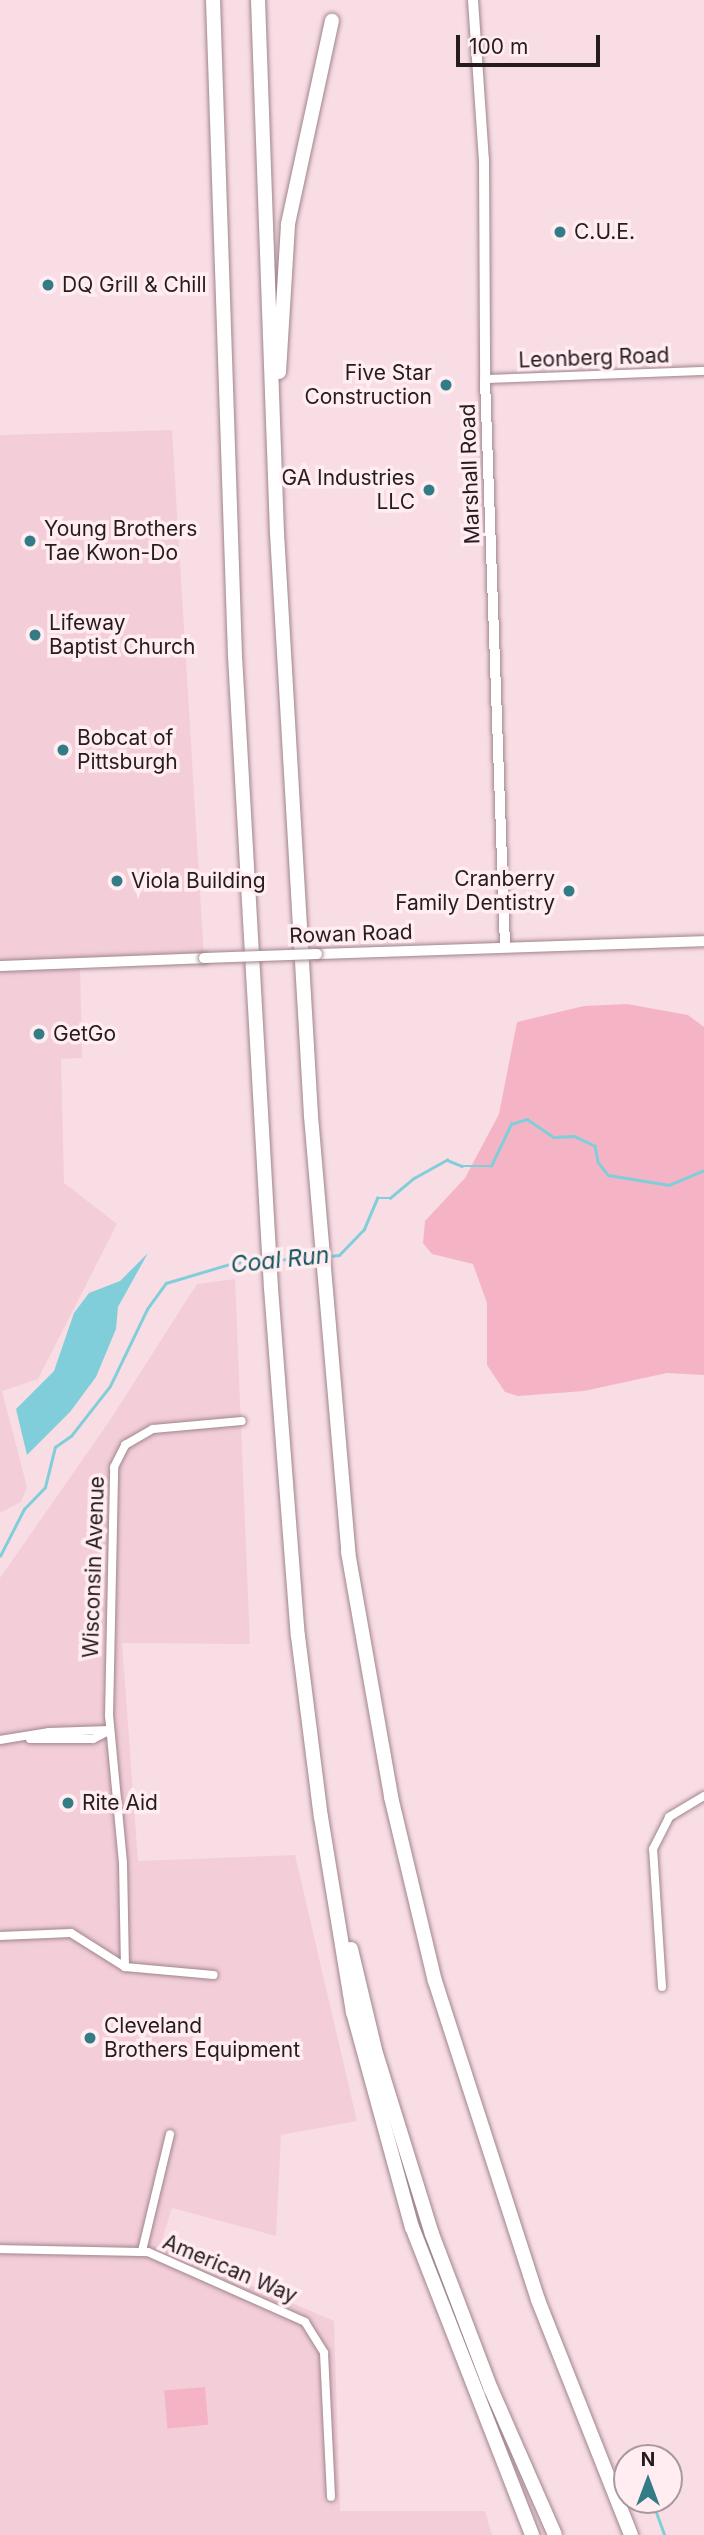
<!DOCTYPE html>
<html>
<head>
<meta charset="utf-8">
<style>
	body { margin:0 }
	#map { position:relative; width:704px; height:2535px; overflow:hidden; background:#f9dde4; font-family:Inter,sans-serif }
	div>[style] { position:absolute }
	.built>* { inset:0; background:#f3ced8 }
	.green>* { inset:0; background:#f4b4c6; transform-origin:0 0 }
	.water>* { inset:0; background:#80ceda }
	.stream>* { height:2.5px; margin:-1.25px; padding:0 1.25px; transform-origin:1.25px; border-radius:1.25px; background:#80ceda }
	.roads { filter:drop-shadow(0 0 2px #9f858c) drop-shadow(0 0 2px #9f858c) }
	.minor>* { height:8px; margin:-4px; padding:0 4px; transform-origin:4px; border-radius:4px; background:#fff }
	.tertiary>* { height:10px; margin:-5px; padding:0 5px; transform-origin:5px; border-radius:5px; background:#fff }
	.motorway>* { height:14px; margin:-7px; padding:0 7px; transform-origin:7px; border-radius:7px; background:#fff }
	.bridges { filter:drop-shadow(0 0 2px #9f858c) drop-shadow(0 0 2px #9f858c) }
	.tertiary-bridge>* { height:10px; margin:-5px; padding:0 5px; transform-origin:5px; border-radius:5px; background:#fff }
	.dots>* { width:19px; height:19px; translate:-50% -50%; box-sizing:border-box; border:4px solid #ffedf2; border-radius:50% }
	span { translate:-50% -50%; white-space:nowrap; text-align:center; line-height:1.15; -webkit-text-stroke:7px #ffedf2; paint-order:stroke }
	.poi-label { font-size:21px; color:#261c1f }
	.left { translate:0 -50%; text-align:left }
	.right { translate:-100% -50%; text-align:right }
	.street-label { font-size:21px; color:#261c1f }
	.water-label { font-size:23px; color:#12565e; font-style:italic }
	.north { position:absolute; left:613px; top:2444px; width:70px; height:70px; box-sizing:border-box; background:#ffedf2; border:2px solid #a8999e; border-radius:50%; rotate:0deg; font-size:19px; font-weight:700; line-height:28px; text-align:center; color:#261c1f }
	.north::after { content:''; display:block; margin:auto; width:24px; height:32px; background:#337b85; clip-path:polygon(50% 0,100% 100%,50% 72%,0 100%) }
	.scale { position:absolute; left:456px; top:35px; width:144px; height:32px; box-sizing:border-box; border:4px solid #261c1f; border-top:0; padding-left:9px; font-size:21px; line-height:24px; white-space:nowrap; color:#261c1f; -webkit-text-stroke:5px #ffedf2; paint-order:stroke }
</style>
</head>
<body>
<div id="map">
	<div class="built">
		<div style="clip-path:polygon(172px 430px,204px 958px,80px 963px,82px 1058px,61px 1059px,64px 1183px,117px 1224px,38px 1379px,2px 1391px,27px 1487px,21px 1502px,0 1513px,0 435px)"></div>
		<div style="clip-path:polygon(235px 1279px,250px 1644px,122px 1643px,138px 1861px,295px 1855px,357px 2121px,281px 2135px,276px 2236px,172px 2208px,160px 2246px,334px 2321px,340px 2511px,485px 2511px,492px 2535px,0 2535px,0 1578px,108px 1423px,197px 1284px)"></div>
	</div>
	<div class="green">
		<div style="clip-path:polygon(627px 1004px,688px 1015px,704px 1027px,704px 1375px,667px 1373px,584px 1391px,518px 1396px,505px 1392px,487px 1365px,487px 1303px,473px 1264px,432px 1254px,423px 1243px,425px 1221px,465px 1178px,499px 1114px,517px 1022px,584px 1006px)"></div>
		<div style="left:205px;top:2387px;width:38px;height:41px;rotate:85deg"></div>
	</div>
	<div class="water">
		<div style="clip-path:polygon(148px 1253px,118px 1307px,116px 1329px,96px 1377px,70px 1412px,27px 1455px,16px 1409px,54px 1371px,74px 1313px,89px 1293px,120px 1281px)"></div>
	</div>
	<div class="stream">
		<div style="left:330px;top:1256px;width:9px;rotate:-6deg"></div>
		<div style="left:339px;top:1255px;width:36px;rotate:-46deg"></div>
		<div style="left:364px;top:1229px;width:34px;rotate:-67deg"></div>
		<div style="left:377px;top:1198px;width:13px"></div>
		<div style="left:390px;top:1198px;width:31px;rotate:-40deg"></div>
		<div style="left:414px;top:1178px;width:38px;rotate:-29deg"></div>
		<div style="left:447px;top:1160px;width:16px;rotate:22deg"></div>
		<div style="left:462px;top:1166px;width:29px"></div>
		<div style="left:491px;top:1166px;width:47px;rotate:-64.5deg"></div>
		<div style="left:511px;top:1124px;width:17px;rotate:-17deg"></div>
		<div style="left:527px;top:1119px;width:32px;rotate:34deg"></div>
		<div style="left:554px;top:1137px;width:20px;rotate:-3deg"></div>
		<div style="left:574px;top:1136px;width:23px;rotate:25deg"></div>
		<div style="left:595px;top:1146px;width:16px;rotate:79deg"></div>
		<div style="left:598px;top:1162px;width:16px;rotate:52deg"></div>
		<div style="left:608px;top:1175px;width:62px;rotate:9.3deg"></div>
		<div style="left:669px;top:1185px;width:38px;rotate:-23deg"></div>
		<div style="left:274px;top:1260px;width:45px;rotate:-3.8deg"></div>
		<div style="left:0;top:1556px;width:53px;rotate:-62.9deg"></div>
		<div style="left:24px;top:1509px;width:30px;rotate:-46deg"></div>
		<div style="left:45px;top:1487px;width:41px;rotate:-76deg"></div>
		<div style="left:55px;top:1447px;width:19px;rotate:-35deg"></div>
		<div style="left:71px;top:1436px;width:63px;rotate:-52deg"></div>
		<div style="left:110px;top:1386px;width:85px;rotate:-64.3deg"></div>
		<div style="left:147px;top:1309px;width:32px;rotate:-54deg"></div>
		<div style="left:166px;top:1283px;width:70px;rotate:-16.6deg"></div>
		<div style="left:233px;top:1263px;width:31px;rotate:-4deg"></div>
		<div style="left:652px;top:2500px;width:37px;rotate:70deg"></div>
	</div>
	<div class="roads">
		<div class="minor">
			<div style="left:485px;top:379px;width:219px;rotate:-2.1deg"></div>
			<div style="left:30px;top:1739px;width:63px"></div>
			<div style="left:93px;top:1739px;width:18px;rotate:-27deg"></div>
			<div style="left:0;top:1740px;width:50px;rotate:-9.3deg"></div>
			<div style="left:49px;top:1732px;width:61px;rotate:-1.9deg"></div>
			<div style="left:0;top:1936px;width:71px;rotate:-2.4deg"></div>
			<div style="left:71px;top:1933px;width:64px;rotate:32.2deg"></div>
			<div style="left:125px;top:1967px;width:89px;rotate:5.1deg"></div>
			<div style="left:125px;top:1967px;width:104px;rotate:-91.1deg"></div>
			<div style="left:123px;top:1863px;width:148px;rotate:-95.4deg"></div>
			<div style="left:109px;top:1716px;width:249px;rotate:-88.8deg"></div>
			<div style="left:114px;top:1467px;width:25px;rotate:-63deg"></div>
			<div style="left:125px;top:1445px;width:32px;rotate:-30deg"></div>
			<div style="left:153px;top:1429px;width:89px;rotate:-5.1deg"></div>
			<div style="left:662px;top:1987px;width:138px;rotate:-93.7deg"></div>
			<div style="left:653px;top:1849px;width:36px;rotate:-63deg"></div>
			<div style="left:669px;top:1817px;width:41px;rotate:-31deg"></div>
			<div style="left:0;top:2249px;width:148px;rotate:1.2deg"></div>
			<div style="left:148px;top:2252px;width:172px;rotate:24deg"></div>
			<div style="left:305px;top:2322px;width:36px;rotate:58deg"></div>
			<div style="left:324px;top:2353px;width:144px;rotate:87.2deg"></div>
			<div style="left:142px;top:2251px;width:120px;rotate:-76.5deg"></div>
		</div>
		<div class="tertiary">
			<div style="left:473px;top:0;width:160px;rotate:86.1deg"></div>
			<div style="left:484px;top:160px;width:219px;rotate:89.7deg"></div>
			<div style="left:485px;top:379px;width:568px;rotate:87.98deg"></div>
			<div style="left:317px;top:954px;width:387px;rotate:-1.9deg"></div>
			<div style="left:0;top:966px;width:204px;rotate:-2.2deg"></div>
		</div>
		<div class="motorway">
			<div style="left:213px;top:0;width:656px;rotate:88.08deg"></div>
			<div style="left:235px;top:656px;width:633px;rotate:86.74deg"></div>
			<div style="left:271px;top:1288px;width:349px;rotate:85.6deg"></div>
			<div style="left:298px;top:1636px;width:182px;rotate:82.8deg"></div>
			<div style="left:321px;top:1817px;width:198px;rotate:80.7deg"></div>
			<div style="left:353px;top:2012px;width:223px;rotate:74.7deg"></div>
			<div style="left:412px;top:2227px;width:331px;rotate:68.7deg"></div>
			<div style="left:258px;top:0;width:533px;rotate:87.96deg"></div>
			<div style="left:277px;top:533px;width:584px;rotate:86.66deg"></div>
			<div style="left:311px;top:1116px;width:438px;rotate:85.1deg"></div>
			<div style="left:348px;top:1552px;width:249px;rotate:80deg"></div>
			<div style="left:391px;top:1797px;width:189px;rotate:76.6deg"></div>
			<div style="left:435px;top:1981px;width:335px;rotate:72.1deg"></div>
			<div style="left:538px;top:2300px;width:253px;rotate:68.4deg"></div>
			<div style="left:279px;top:372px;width:148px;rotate:-86.5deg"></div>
			<div style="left:288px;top:224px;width:208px;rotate:-77.8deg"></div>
			<div style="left:351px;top:1949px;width:104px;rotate:76.6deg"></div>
			<div style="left:375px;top:2050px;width:193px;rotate:72.8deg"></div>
			<div style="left:432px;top:2234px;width:166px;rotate:69.2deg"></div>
			<div style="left:491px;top:2389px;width:159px;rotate:66.3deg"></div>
		</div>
	</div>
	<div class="bridges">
		<div class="tertiary-bridge">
			<div style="left:204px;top:958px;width:113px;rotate:-2deg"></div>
		</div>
	</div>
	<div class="dots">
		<div style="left:560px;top:232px;background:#337b85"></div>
		<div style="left:48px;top:285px;background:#337b85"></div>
		<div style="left:446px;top:385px;background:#337b85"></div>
		<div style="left:429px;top:490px;background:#337b85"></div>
		<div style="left:30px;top:541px;background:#337b85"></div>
		<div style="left:35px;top:635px;background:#337b85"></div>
		<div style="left:63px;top:750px;background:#337b85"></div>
		<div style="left:117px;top:881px;background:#337b85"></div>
		<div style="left:569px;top:891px;background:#337b85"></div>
		<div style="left:39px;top:1034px;background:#337b85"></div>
		<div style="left:68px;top:1803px;background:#337b85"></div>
		<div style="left:90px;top:2038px;background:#337b85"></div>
	</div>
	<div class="poi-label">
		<span class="left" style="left:574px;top:232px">C.U.E.</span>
		<span class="left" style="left:62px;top:285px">DQ Grill &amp; Chill</span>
		<span class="right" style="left:432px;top:385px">Five Star<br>Construction</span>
		<span class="right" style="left:415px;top:490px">GA Industries<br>LLC</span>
		<span class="left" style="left:44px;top:541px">Young Brothers<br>Tae Kwon-Do</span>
		<span class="left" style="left:49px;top:635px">Lifeway<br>Baptist Church</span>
		<span class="left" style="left:77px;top:750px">Bobcat of<br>Pittsburgh</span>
		<span class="right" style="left:555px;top:891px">Cranberry<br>Family Dentistry</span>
		<span class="left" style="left:131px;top:881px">Viola Building</span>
		<span class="left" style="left:53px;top:1034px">GetGo</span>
		<span class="left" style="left:82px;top:1803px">Rite Aid</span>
		<span class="left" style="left:104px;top:2038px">Cleveland<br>Brothers Equipment</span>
	</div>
	<div class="street-label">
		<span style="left:594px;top:358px;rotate:-2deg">Leonberg Road</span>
		<span style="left:470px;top:474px;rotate:-92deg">Marshall Road</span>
		<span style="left:351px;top:934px;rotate:-2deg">Rowan Road</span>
		<span style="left:94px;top:1567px;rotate:-88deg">Wisconsin Avenue</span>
		<span style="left:230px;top:2269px;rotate:23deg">American Way</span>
	</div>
	<div class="water-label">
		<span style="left:280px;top:1260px;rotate:-6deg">Coal Run</span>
	</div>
	<div class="north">N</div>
	<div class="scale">100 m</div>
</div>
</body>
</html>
